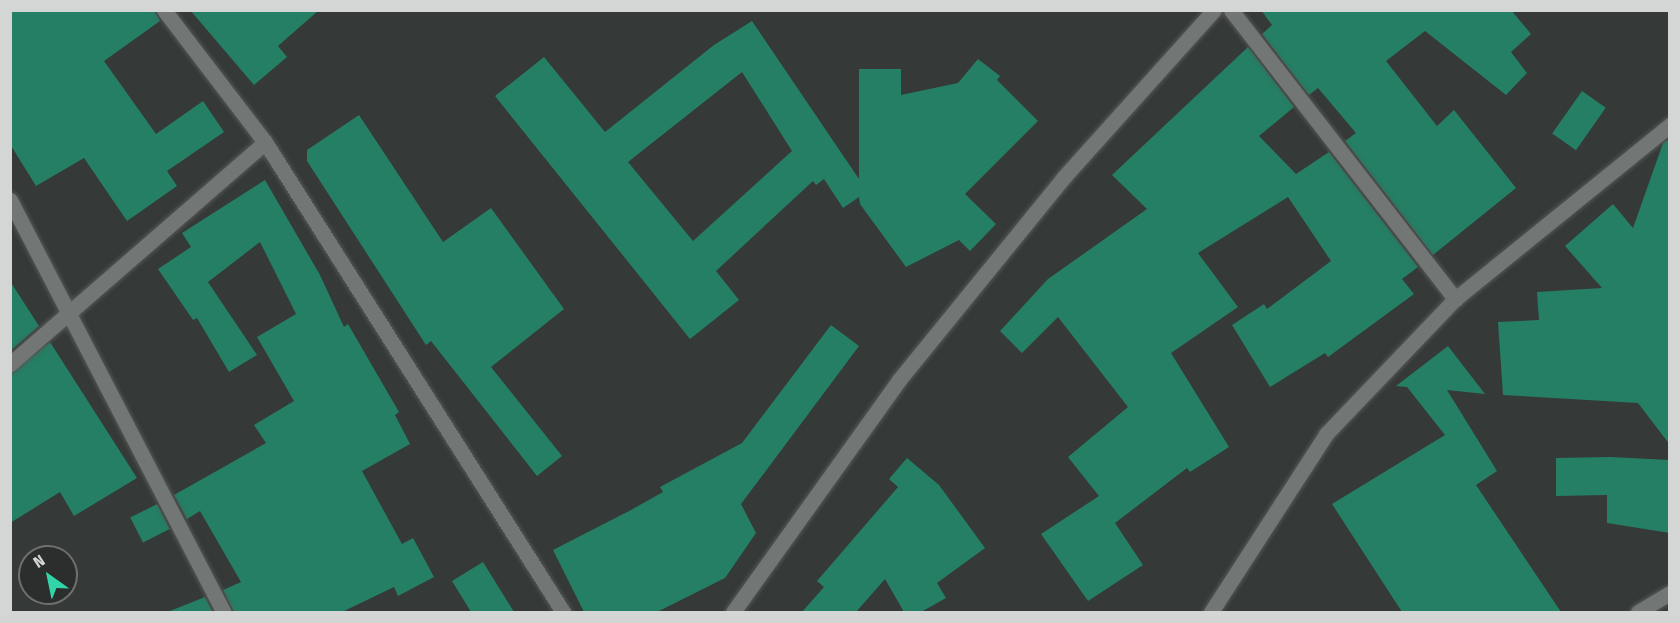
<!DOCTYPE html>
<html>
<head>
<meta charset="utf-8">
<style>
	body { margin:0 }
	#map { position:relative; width:1680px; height:623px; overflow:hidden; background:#353937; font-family:"Fira Sans Condensed",sans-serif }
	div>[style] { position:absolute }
	.building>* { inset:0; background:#257f65; transform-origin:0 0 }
	.roads { filter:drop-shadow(0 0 2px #545756) drop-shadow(0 0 2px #545756) }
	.minor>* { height:15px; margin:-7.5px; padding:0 7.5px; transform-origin:7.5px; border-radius:7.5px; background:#727674 }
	span { translate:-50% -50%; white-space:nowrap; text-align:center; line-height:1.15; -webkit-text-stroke:6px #2b2e2d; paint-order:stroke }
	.frame { position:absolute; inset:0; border:12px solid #d4d6d5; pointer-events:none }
	.north { position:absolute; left:18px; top:545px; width:60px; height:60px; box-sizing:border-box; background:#2b2e2d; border:2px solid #6f7170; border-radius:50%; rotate:327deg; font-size:16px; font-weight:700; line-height:24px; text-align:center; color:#d4d6d5 }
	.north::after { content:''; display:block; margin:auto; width:21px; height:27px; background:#32d4a9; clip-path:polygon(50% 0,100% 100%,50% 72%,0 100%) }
</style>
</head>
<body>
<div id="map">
	<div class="building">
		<div style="clip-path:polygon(10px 10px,154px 10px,160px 21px,104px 61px,156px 134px,203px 101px,224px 132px,167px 171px,177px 186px,127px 221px,84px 158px,36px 186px,10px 144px)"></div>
		<div style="clip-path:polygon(190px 10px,319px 10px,278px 46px,287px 57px,254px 85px)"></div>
		<div style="clip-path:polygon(1261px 10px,1511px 10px,1531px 34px,1511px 52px,1527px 73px,1506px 95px,1425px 31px,1386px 61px,1437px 126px,1454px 110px,1516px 188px,1433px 255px,1345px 141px,1356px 133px,1318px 88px,1309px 95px,1262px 34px,1272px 25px)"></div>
		<div style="clip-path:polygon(evenodd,752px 21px,859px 179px,859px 69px,901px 69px,901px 95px,958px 83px,978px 59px,1000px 76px,997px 80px,1038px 121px,965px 194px,996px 224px,970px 251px,959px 240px,906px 267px,860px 204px,859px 197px,843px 208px,824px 179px,816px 185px,813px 181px,716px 271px,739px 300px,690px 339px,495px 96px,544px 57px,605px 132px,714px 45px,752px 21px,742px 72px,792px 151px,693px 241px,628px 162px,742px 72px)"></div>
		<div style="clip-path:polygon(1248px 47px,1294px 107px,1259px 136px,1296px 174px,1329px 152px,1418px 267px,1402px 279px,1414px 294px,1328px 357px,1325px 353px,1270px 387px,1232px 325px,1264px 304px,1267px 309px,1331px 261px,1288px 197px,1198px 253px,1238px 307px,1171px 353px,1229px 447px,1190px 472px,1187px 468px,1115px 523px,1143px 565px,1088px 601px,1041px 534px,1099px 496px,1068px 457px,1128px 407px,1058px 317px,1022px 353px,1000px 331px,1048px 279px,1147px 209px,1112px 175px)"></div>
		<div style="left:1582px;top:91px;width:29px;height:52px;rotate:35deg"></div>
		<div style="clip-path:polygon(359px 115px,443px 242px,491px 208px,564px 309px,491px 367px,562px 456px,537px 476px,431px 341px,426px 345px,307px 161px,307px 150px)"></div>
		<div style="clip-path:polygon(1670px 138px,1670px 445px,1638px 403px,1503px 395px,1498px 322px,1539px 320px,1537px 292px,1602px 288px,1565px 246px,1613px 204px,1633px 228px,1663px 143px)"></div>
		<div style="clip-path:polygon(265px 180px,320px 275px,344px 327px,348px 324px,399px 412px,395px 415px,410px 444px,362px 471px,402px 544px,413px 538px,434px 577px,398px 596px,394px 587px,342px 612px,234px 612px,223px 590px,241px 582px,200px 511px,187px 519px,174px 495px,266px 443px,254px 425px,294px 401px,257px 337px,296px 314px,260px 242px,208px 282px,257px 355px,229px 372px,197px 318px,193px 320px,158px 269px,191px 247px,182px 233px)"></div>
		<div style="clip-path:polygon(10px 281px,39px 326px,10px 351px)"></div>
		<div style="clip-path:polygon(831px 325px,859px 346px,741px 504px,756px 533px,725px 578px,657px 612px,584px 612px,553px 550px,631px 510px,663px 492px,660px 487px,742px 443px)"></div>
		<div style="clip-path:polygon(50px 342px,137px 478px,74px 516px,60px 492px,10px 523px,10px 374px)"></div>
		<div style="clip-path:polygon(1448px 346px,1485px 394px,1447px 390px,1497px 471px,1476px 485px,1561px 612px,1402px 612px,1332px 504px,1445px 435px,1407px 387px,1396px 386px)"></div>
		<div style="clip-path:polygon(1610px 457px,1670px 460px,1670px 533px,1607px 523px,1607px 495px,1556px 496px,1556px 458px)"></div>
		<div style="clip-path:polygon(907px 458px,939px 485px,985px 548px,937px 583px,946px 598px,921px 612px,904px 612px,885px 579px,856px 612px,802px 612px,824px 587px,817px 581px,898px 487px,889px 479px)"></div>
		<div style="left:157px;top:504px;width:28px;height:30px;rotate:63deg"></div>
		<div style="clip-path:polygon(483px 562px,514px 612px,471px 612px,452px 581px)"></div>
		<div style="clip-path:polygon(205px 597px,213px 612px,170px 612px,170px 611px)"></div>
	</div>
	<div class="roads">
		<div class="minor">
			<div style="left:164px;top:10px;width:166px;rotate:52.6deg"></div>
			<div style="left:265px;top:142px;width:557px;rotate:57.62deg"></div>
			<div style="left:1231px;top:10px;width:366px;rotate:52.2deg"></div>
			<div style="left:10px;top:200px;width:464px;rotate:62.6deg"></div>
			<div style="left:10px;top:364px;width:338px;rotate:-41deg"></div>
			<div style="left:733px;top:612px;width:285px;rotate:-54.4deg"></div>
			<div style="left:899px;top:380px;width:262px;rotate:-50.9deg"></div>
			<div style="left:1064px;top:177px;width:224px;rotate:-48.1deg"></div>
			<div style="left:1211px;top:612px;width:212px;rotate:-57.1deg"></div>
			<div style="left:1326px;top:434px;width:187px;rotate:-46.3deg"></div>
			<div style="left:1455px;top:299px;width:277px;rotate:-39deg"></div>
			<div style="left:1638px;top:612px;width:37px;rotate:-31deg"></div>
		</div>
	</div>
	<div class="frame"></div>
	<div class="north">N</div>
</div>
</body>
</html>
